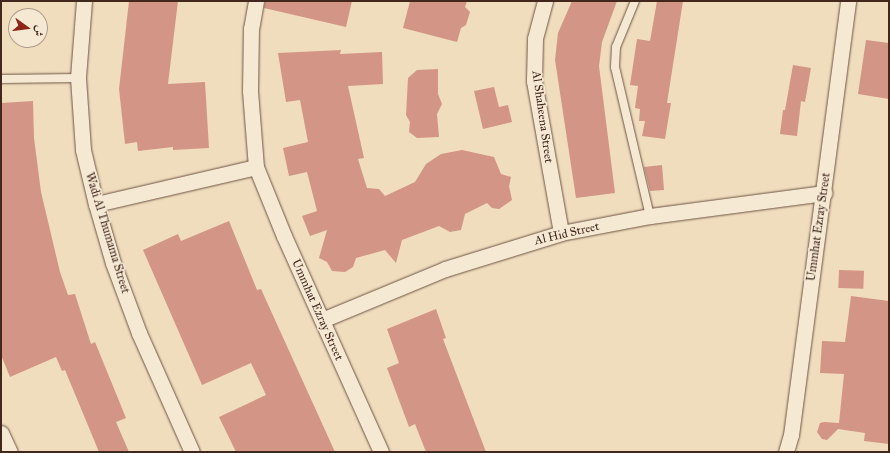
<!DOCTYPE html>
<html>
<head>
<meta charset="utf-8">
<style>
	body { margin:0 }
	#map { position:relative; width:890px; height:453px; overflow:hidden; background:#f0ddbd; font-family:"IM FELL Great Primer",Amiri,serif }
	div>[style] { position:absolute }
	.building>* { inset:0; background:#d39586; transform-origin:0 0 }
	.roads { filter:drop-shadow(0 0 1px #6e5445) drop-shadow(0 0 1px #6e5445) }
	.lane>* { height:8px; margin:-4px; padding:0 4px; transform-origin:4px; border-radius:4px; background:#f5e9d4 }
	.street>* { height:15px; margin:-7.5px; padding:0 7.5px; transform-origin:7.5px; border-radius:7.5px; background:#f5e9d4 }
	span { translate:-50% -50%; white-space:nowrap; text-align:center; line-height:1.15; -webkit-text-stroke:3.5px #f5e9d4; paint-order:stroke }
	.street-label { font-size:12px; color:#42271d }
	.frame { position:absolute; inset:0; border:2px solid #42271d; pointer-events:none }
	.north { position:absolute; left:8px; top:8px; width:40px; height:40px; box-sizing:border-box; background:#f5e9d4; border:1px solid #ad9b8b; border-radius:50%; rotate:104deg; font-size:11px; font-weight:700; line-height:16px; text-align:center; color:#42271d }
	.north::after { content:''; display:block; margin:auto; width:14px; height:18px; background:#8f2418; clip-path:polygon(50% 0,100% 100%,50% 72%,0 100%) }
</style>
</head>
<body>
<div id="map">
	<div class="building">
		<div style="clip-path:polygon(129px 1px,178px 1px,168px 84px,205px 82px,209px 148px,173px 150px,173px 147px,138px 151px,137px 142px,125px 144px,119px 89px)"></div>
		<div style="clip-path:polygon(265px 1px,352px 1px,346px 27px,264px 8px)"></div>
		<div style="clip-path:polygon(410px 1px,467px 1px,465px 7px,470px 12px,466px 25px,461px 28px,457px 42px,403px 28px)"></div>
		<div style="clip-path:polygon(572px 1px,617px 1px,602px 42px,599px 66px,615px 193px,576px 198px,555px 60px,558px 33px)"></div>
		<div style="clip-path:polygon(657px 1px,683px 1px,667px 103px,671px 103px,665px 139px,642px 136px,645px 121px,639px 121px,640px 109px,635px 108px,638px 86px,630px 85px,637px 39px,650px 41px)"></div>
		<div style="clip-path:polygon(866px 40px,889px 43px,889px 99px,858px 94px)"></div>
		<div style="clip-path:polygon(341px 50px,340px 54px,382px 52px,383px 84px,348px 86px,364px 158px,358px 159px,367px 188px,379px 189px,385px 196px,415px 182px,426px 164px,441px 154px,462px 150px,494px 157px,501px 174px,511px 177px,509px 186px,512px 200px,499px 209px,492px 208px,487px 203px,465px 214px,461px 230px,450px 232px,439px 226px,402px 240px,396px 263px,385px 250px,356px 258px,353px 267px,345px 272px,332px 271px,327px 262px,319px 258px,327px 230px,310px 236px,302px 216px,317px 211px,307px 172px,289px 176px,283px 148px,308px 142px,300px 100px,286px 102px,278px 53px)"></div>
		<div style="clip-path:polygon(793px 65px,811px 68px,805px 102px,801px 101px,797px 136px,780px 134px,783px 110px,785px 110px)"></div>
		<div style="clip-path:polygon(438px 69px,438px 94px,442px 104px,437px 114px,439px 137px,417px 138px,409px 132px,410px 122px,406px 115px,408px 78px,417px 70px)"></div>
		<div style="clip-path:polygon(494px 87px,499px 107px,508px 105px,512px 122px,483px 129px,474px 91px)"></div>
		<div style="clip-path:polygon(33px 101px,34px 138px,41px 192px,60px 272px,68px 295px,75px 294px,91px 344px,95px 342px,126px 418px,116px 422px,129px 452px,99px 452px,65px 370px,62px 371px,56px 357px,10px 377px,1px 355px,1px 103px)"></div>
		<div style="clip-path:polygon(662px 165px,664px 190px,650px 191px,644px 167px)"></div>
		<div style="clip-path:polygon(229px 221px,257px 290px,261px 289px,335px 452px,236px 452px,219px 417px,266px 395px,251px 363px,202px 385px,143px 250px,178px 234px,181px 241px)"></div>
		<div style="left:839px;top:270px;width:25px;height:18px;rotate:2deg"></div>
		<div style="clip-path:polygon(851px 296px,889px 301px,889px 444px,864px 441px,865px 433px,838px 429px,827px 440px,822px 439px,817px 432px,820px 423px,824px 422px,839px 423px,844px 374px,820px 373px,822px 341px,845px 342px)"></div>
		<div style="clip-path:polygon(436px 309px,446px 338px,443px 339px,486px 452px,426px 452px,415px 424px,409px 427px,387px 368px,399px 363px,387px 329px)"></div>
	</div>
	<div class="roads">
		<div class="lane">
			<div style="left:635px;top:1px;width:50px;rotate:112.4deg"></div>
			<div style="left:616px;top:47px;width:20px;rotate:93deg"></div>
			<div style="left:615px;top:67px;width:153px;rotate:76.8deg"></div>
			<div style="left:1px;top:79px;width:77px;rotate:-0.7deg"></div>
		</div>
		<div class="street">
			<div style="left:84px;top:1px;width:77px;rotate:94.5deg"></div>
			<div style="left:78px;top:78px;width:72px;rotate:86deg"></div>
			<div style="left:83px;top:150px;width:56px;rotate:76.5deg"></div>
			<div style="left:96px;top:204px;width:61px;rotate:73.9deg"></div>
			<div style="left:113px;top:263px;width:75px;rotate:69.6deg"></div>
			<div style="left:139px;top:333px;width:130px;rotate:66deg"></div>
			<div style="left:256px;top:1px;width:27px;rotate:100deg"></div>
			<div style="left:251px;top:28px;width:63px;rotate:90.9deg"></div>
			<div style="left:250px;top:91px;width:76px;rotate:85.5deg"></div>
			<div style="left:256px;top:167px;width:74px;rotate:67.9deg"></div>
			<div style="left:284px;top:236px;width:237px;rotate:65.8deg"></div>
			<div style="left:545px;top:1px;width:39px;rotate:105deg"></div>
			<div style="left:535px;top:39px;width:42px;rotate:91.4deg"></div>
			<div style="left:534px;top:81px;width:154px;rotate:79.9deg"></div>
			<div style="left:96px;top:204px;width:164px;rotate:-13deg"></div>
			<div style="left:322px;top:320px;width:133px;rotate:-22.5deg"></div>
			<div style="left:445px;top:269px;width:121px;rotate:-17.2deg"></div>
			<div style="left:561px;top:233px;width:91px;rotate:-10.8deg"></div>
			<div style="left:650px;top:216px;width:176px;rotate:-7.5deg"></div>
			<div style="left:1px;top:433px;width:21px;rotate:65deg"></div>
			<div style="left:786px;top:452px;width:18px;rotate:-74deg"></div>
			<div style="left:791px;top:435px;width:438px;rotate:-82.5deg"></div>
		</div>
	</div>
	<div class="street-label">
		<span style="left:542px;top:117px;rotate:82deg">Al Shaheena Street</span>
		<span style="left:819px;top:227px;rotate:-82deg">Ummhat Ezray Street</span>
		<span style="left:107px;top:233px;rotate:73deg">Wadi Al Thumama Street</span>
		<span style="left:567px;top:234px;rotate:-13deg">Al Hid Street</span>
		<span style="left:317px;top:310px;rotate:66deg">Ummhat Ezray Street</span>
	</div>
	<div class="frame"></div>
	<div class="north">ش</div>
</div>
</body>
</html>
